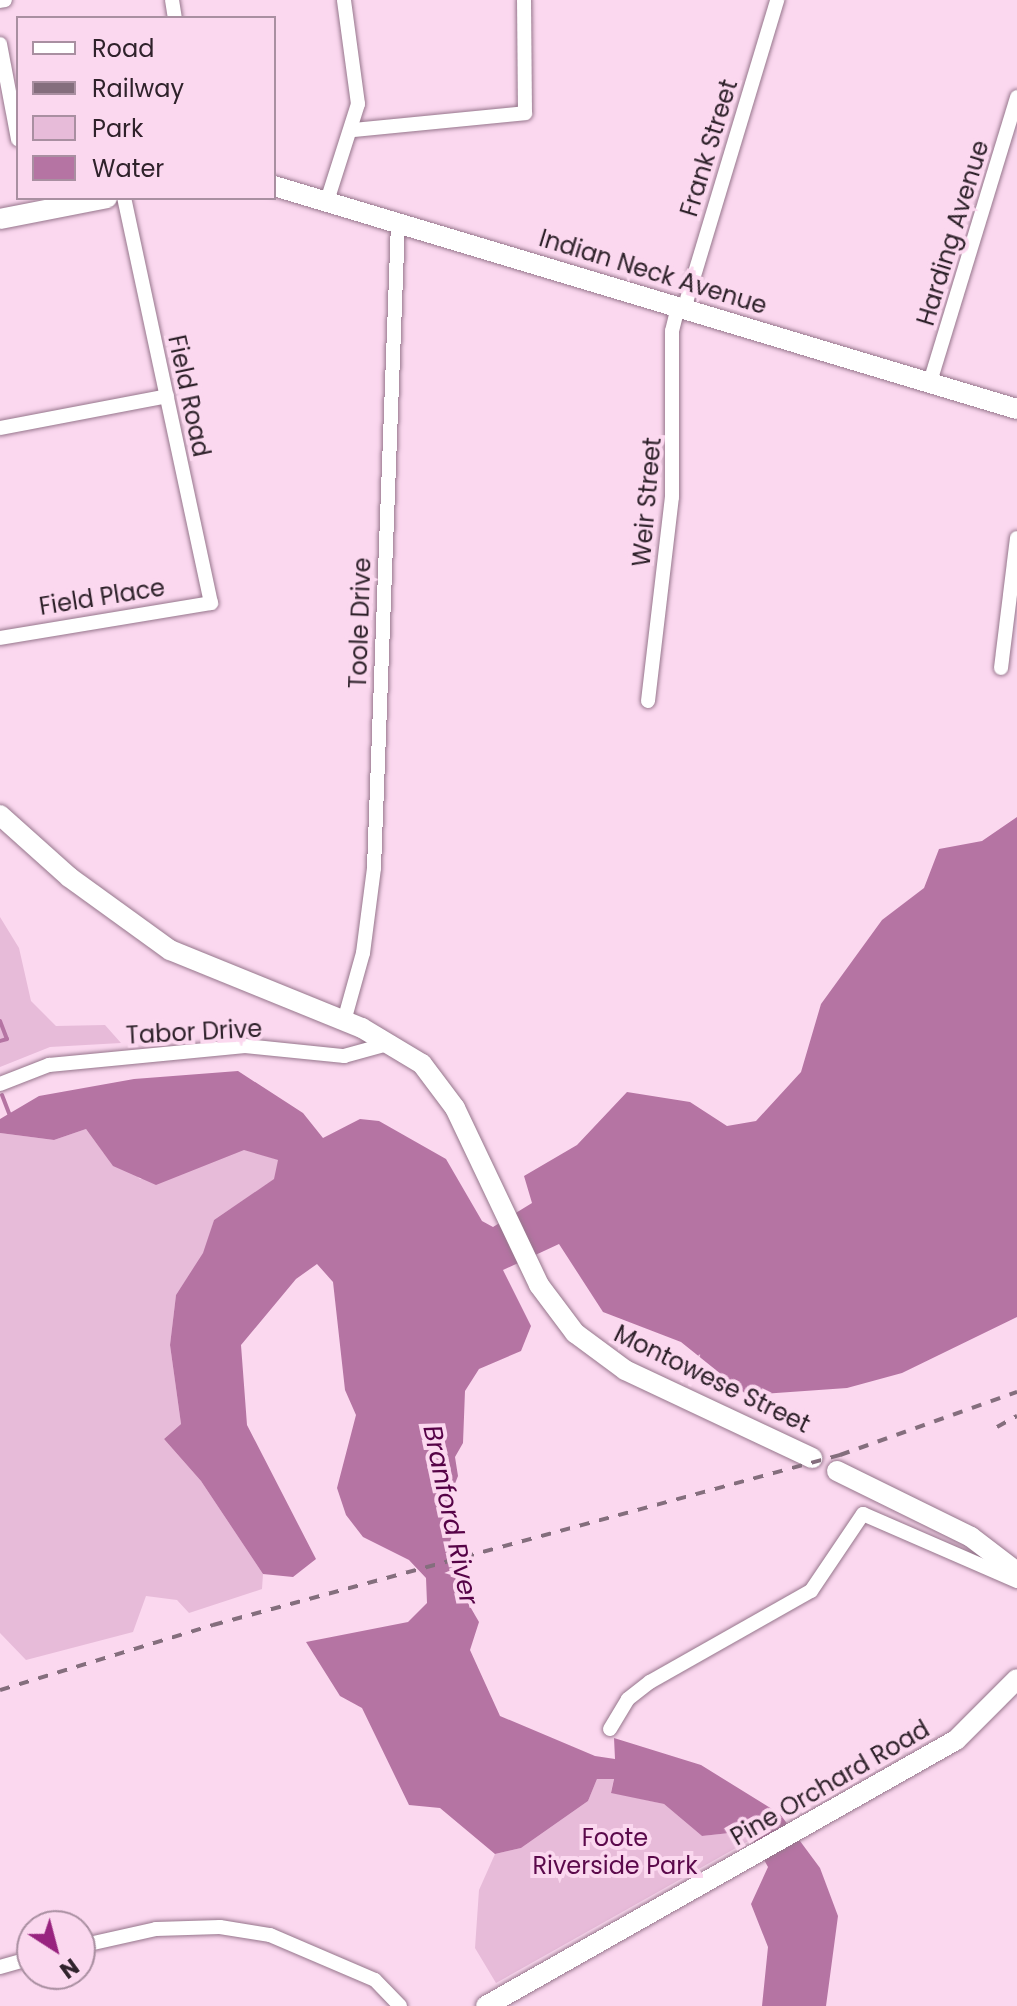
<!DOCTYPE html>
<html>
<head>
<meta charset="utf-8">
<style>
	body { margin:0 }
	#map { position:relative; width:1017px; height:2006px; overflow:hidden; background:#fbd8ef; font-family:Poppins,sans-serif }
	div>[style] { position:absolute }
	.green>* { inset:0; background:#e7bbd9 }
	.water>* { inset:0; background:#b574a3 }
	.stream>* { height:4px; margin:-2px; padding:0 2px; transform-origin:2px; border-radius:2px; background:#b574a3 }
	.roads { filter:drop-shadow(0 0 2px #96768c) drop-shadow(0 0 2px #96768c) }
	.street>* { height:14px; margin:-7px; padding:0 7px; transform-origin:7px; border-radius:7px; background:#fff }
	.secondary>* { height:20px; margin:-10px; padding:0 10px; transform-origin:10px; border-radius:10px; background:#fff }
	.rail>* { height:4px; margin-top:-2px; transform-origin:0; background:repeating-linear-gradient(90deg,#846e7d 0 10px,transparent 0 20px) }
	span { translate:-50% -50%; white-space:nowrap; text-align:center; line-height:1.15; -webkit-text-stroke:8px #fbd8ef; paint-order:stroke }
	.street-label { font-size:24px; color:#2f222b }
	.park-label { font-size:24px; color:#5b094b }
	.water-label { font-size:26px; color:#560347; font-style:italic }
	.legend { position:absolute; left:16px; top:16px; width:260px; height:184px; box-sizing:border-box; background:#fbd8ef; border:2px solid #a98fa1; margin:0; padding:10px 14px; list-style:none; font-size:24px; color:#2f222b }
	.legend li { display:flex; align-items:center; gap:16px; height:40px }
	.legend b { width:40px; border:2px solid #a98fa1 }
	.north { position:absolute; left:16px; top:1910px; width:80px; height:80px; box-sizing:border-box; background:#fbd8ef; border:2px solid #a98fa1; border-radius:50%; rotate:144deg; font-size:22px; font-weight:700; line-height:32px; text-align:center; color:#2f222b }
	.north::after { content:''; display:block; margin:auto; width:28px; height:36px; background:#98237f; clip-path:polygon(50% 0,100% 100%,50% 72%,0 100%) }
</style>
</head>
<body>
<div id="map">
	<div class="green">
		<div style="clip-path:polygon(0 917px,19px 948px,31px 1001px,56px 1026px,105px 1025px,121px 1043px,50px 1047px,0 1067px)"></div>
		<div style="clip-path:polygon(86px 1129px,113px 1165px,131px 1170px,140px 1179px,244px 1149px,279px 1160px,275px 1179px,214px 1220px,204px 1253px,176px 1295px,170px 1345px,181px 1424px,164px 1439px,201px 1481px,263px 1574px,262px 1589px,189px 1613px,177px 1600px,146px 1596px,133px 1632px,26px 1660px,0 1633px,0 1133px,54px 1140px)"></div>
		<div style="clip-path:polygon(614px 1778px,611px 1792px,664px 1804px,702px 1836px,748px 1831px,752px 1839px,496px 1983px,475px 1948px,479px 1890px,495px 1854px,521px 1848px,588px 1801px,597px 1779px)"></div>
	</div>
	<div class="water">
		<div style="clip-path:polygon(1017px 817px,1017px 1317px,902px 1373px,847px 1388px,747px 1395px,681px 1342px,603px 1312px,559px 1244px,503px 1270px,531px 1326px,521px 1351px,479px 1369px,465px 1391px,463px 1443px,455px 1457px,458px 1476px,450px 1496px,459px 1517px,448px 1547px,457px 1584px,479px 1622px,470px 1650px,500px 1716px,595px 1756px,615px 1759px,614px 1738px,701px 1765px,780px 1814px,820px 1868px,838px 1916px,826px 2006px,762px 2006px,768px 1947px,751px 1904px,768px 1867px,748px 1831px,702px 1836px,664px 1804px,611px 1793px,614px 1779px,597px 1779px,588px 1801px,521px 1848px,495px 1854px,440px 1808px,409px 1805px,362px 1708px,340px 1696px,306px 1642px,408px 1622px,427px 1603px,426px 1578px,409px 1560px,363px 1537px,346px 1515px,337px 1488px,356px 1415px,345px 1390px,333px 1282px,317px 1264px,296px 1279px,241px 1345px,247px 1425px,316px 1559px,293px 1577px,263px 1574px,201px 1481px,164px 1439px,181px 1424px,170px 1345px,176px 1295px,203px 1253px,214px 1220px,274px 1179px,278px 1160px,244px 1150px,156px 1185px,113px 1166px,86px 1129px,54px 1140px,0 1133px,0 1119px,39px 1096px,134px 1079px,238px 1071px,303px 1113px,323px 1138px,360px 1119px,379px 1121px,446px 1159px,482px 1221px,493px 1227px,532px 1203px,524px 1176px,577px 1145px,627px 1092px,690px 1102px,727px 1126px,756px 1121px,801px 1072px,821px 1004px,882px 920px,924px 888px,939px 849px,982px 841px)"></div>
	</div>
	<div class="stream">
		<div style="left:0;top:1021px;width:19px;rotate:69deg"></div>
		<div style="left:7px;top:1039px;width:7px;rotate:164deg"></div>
		<div style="left:2px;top:1095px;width:22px;rotate:69deg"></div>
	</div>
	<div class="roads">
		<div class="street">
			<div style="left:172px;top:0;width:18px;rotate:81deg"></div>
			<div style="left:0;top:1px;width:5px;rotate:-11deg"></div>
			<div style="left:0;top:44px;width:97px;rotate:79.3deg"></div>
			<div style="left:353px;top:130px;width:173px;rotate:-5.6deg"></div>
			<div style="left:525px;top:113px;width:113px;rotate:-90.5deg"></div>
			<div style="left:327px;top:201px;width:102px;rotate:-72.3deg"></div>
			<div style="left:358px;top:104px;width:105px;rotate:-97.7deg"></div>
			<div style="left:684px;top:309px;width:323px;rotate:-73.2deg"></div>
			<div style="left:930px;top:382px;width:298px;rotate:-73deg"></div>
			<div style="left:0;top:428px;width:170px;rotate:-10.8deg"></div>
			<div style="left:0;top:638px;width:214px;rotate:-9.4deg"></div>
			<div style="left:211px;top:603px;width:414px;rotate:-102.1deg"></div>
			<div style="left:1001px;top:668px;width:131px;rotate:-83deg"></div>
			<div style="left:648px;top:701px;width:205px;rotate:-83.3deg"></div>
			<div style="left:672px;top:497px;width:166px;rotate:-90deg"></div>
			<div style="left:672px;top:331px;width:25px;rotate:-76deg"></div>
			<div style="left:344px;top:1021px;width:71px;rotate:-74.4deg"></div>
			<div style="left:363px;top:953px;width:86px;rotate:-82.6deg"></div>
			<div style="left:374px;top:868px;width:645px;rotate:-87.87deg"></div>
			<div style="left:0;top:1084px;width:53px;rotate:-21.2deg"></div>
			<div style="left:49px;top:1065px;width:197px;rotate:-5.5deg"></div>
			<div style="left:245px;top:1046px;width:100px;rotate:5.8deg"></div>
			<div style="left:344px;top:1056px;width:49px;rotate:-15.5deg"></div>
			<div style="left:610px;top:1729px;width:35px;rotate:-59deg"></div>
			<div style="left:628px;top:1699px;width:28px;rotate:-38deg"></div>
			<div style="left:650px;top:1682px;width:185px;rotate:-29.5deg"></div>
			<div style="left:811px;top:1591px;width:93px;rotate:-56deg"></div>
			<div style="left:863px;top:1514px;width:168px;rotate:23.5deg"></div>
			<div style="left:80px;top:1946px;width:78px;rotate:-12.6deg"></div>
			<div style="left:156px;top:1929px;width:64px;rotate:-1.8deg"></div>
			<div style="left:220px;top:1927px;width:51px;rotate:9.1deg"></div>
			<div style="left:270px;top:1935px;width:114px;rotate:23.2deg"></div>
			<div style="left:375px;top:1980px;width:36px;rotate:46deg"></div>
			<div style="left:0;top:1967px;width:33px;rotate:-16deg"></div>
		</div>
		<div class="secondary">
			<div style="left:274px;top:186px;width:776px;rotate:16.71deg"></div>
			<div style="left:0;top:219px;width:109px;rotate:-11.1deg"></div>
			<div style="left:0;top:815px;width:93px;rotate:41.9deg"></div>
			<div style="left:69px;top:877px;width:125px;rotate:35.9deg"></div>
			<div style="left:170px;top:950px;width:207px;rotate:22.1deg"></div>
			<div style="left:362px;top:1028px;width:70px;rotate:31deg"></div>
			<div style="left:422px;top:1064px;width:55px;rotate:53.1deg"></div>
			<div style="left:455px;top:1108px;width:196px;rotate:64.6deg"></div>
			<div style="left:539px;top:1285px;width:60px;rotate:53.1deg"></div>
			<div style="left:575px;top:1333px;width:62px;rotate:36.5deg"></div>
			<div style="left:625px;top:1370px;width:207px;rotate:25.2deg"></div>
			<div style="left:837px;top:1471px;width:149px;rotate:26.2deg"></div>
			<div style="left:971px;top:1537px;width:58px;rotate:37.3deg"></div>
			<div style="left:486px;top:2006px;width:540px;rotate:-29.51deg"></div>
			<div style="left:956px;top:1740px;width:86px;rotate:-45deg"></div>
		</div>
	</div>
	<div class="rail">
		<div style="left:997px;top:1427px;width:23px;rotate:-29deg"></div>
		<div style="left:0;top:1690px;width:223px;rotate:-17deg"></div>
		<div style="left:213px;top:1625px;width:650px;rotate:-15.17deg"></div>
		<div style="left:840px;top:1455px;width:188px;rotate:-19.6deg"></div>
	</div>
	<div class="street-label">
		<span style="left:709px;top:148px;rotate:-73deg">Frank Street</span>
		<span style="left:953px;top:233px;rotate:-73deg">Harding Avenue</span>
		<span style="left:653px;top:272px;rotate:17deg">Indian Neck Avenue</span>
		<span style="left:189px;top:396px;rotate:78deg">Field Road</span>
		<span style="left:647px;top:502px;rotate:-85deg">Weir Street</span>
		<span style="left:102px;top:597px;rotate:-9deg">Field Place</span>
		<span style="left:360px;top:623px;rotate:-88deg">Toole Drive</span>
		<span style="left:194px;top:1032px;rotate:-3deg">Tabor Drive</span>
		<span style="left:712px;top:1379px;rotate:26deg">Montowese Street</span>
		<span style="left:830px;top:1783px;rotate:-30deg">Pine Orchard Road</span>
	</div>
	<div class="park-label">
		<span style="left:615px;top:1852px">Foote<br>Riverside Park</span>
	</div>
	<div class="water-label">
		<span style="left:450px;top:1515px;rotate:78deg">Branford River</span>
	</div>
	<ul class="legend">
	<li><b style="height:10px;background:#fff"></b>Road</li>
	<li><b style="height:10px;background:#846e7d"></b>Railway</li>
	<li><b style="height:22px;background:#e7bbd9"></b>Park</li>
	<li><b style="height:22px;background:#b574a3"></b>Water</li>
	</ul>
	<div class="north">N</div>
</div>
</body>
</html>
